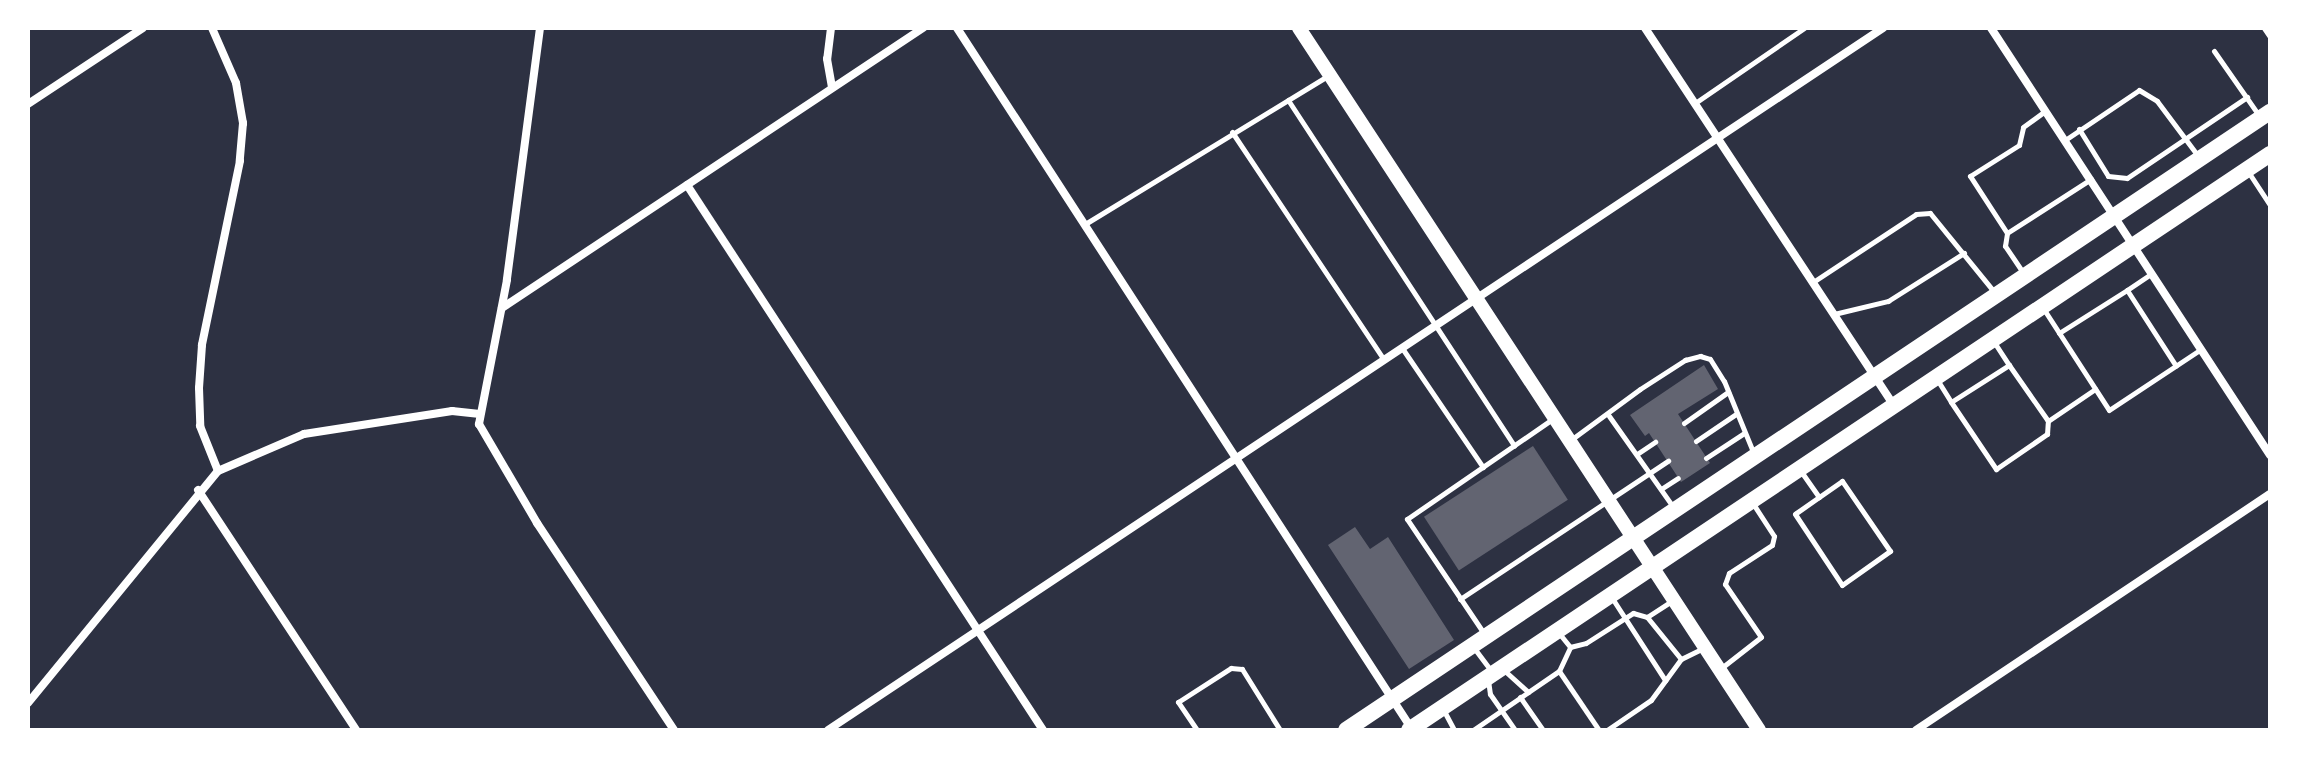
<!DOCTYPE html>
<html>
<head>
<meta charset="utf-8">
<style>
	body { margin:0 }
	#map { position:relative; width:2298px; height:758px; overflow:hidden; background:#2d3142; font-family:"Source Serif 4",serif }
	div>[style] { position:absolute }
	.building>* { inset:0; background:#626471; transform-origin:0 0 }
	.service>* { height:5px; margin:-2.5px; padding:0 2.5px; transform-origin:2.5px; border-radius:2.5px; background:#fff }
	.minor>* { height:8px; margin:-4px; padding:0 4px; transform-origin:4px; border-radius:4px; background:#fff }
	.tertiary>* { height:14px; margin:-7px; padding:0 7px; transform-origin:7px; border-radius:7px; background:#fff }
	.primary>* { height:16px; margin:-8px; padding:0 8px; transform-origin:8px; border-radius:8px; background:#fff }
	span { translate:-50% -50%; white-space:nowrap; text-align:center; line-height:1.15; -webkit-text-stroke:8px #fff; paint-order:stroke }
	.frame { position:absolute; inset:0; border:30px solid #fff; pointer-events:none }
</style>
</head>
<body>
<div id="map">
	<div class="building">
		<div style="clip-path:polygon(1704px 365px,1718px 389px,1678px 414px,1710px 463px,1681px 482px,1649px 433px,1645px 436px,1630px 415px)"></div>
		<div style="left:1533px;top:446px;width:64px;height:130px;rotate:57deg"></div>
		<div style="clip-path:polygon(1355px 527px,1370px 549px,1388px 537px,1454px 640px,1409px 669px,1328px 545px)"></div>
	</div>
	<div class="service">
		<div style="left:2264px;top:28px;width:11px;rotate:56deg"></div>
		<div style="left:2214px;top:51px;width:80px;rotate:55.1deg"></div>
		<div style="left:1288px;top:100px;width:413px;rotate:56.8deg"></div>
		<div style="left:1695px;top:103px;width:132px;rotate:-34.5deg"></div>
		<div style="left:2079px;top:129px;width:55px;rotate:58.3deg"></div>
		<div style="left:2108px;top:176px;width:19px;rotate:6deg"></div>
		<div style="left:2127px;top:178px;width:145px;rotate:-34deg"></div>
		<div style="left:1232px;top:132px;width:274px;rotate:56.3deg"></div>
		<div style="left:2065px;top:140px;width:89px;rotate:-34deg"></div>
		<div style="left:2139px;top:90px;width:21px;rotate:31deg"></div>
		<div style="left:2157px;top:101px;width:69px;rotate:53.3deg"></div>
		<div style="left:2247px;top:170px;width:42px;rotate:56.7deg"></div>
		<div style="left:1085px;top:224px;width:286px;rotate:-31.4deg"></div>
		<div style="left:2007px;top:233px;width:68px;rotate:-123deg"></div>
		<div style="left:1970px;top:176px;width:58px;rotate:-32.3deg"></div>
		<div style="left:2019px;top:145px;width:18px;rotate:-77deg"></div>
		<div style="left:2023px;top:127px;width:27px;rotate:-36deg"></div>
		<div style="left:2024px;top:274px;width:34px;rotate:-124deg"></div>
		<div style="left:2005px;top:246px;width:13px;rotate:-81deg"></div>
		<div style="left:2007px;top:233px;width:100px;rotate:-32.7deg"></div>
		<div style="left:1813px;top:282px;width:123px;rotate:-33.4deg"></div>
		<div style="left:1916px;top:214px;width:14px;rotate:-4deg"></div>
		<div style="left:1930px;top:213px;width:103px;rotate:50.9deg"></div>
		<div style="left:2127px;top:290px;width:30px;rotate:-34deg"></div>
		<div style="left:2043px;top:308px;width:121px;rotate:57.1deg"></div>
		<div style="left:2109px;top:410px;width:110px;rotate:-33.5deg"></div>
		<div style="left:1834px;top:314px;width:56px;rotate:-13.5deg"></div>
		<div style="left:1888px;top:301px;width:90px;rotate:-32.3deg"></div>
		<div style="left:2059px;top:333px;width:80px;rotate:-32.3deg"></div>
		<div style="left:2127px;top:290px;width:90px;rotate:57.2deg"></div>
		<div style="left:1994px;top:342px;width:27px;rotate:57deg"></div>
		<div style="left:1402px;top:348px;width:144px;rotate:55.8deg"></div>
		<div style="left:1938px;top:381px;width:25px;rotate:58deg"></div>
		<div style="left:1951px;top:402px;width:69px;rotate:-32.5deg"></div>
		<div style="left:2009px;top:365px;width:68px;rotate:55.1deg"></div>
		<div style="left:2048px;top:421px;width:57px;rotate:-34.2deg"></div>
		<div style="left:1951px;top:402px;width:81px;rotate:56.1deg"></div>
		<div style="left:1996px;top:469px;width:62px;rotate:-34.5deg"></div>
		<div style="left:2047px;top:434px;width:13px;rotate:-86deg"></div>
		<div style="left:1609px;top:416px;width:113px;rotate:54.8deg"></div>
		<div style="left:1684px;top:423px;width:54px;rotate:-35.2deg"></div>
		<div style="left:1572px;top:439px;width:84px;rotate:-36.3deg"></div>
		<div style="left:1640px;top:389px;width:54px;rotate:-32.8deg"></div>
		<div style="left:1685px;top:360px;width:16px;rotate:-15deg"></div>
		<div style="left:1700px;top:356px;width:10px;rotate:17deg"></div>
		<div style="left:1710px;top:359px;width:26px;rotate:58deg"></div>
		<div style="left:1724px;top:381px;width:79px;rotate:67.7deg"></div>
		<div style="left:1696px;top:441px;width:48px;rotate:-34deg"></div>
		<div style="left:1637px;top:454px;width:22px;rotate:-34deg"></div>
		<div style="left:1706px;top:458px;width:45px;rotate:-33.3deg"></div>
		<div style="left:1800px;top:470px;width:33px;rotate:55deg"></div>
		<div style="left:1819px;top:497px;width:29px;rotate:145deg"></div>
		<div style="left:1795px;top:514px;width:85px;rotate:56.5deg"></div>
		<div style="left:1842px;top:585px;width:59px;rotate:-35.3deg"></div>
		<div style="left:1890px;top:551px;width:85px;rotate:-124.4deg"></div>
		<div style="left:1842px;top:481px;width:28px;rotate:145deg"></div>
		<div style="left:1661px;top:489px;width:20px;rotate:-33deg"></div>
		<div style="left:1612px;top:598px;width:98px;rotate:57.1deg"></div>
		<div style="left:1460px;top:599px;width:250px;rotate:-33.6deg"></div>
		<div style="left:1647px;top:617px;width:31px;rotate:-33deg"></div>
		<div style="left:1558px;top:632px;width:19px;rotate:51deg"></div>
		<div style="left:1485px;top:635px;width:140px;rotate:-123.9deg"></div>
		<div style="left:1407px;top:519px;width:178px;rotate:-34.5deg"></div>
		<div style="left:1474px;top:648px;width:30px;rotate:53deg"></div>
		<div style="left:1720px;top:669px;width:52px;rotate:-38deg"></div>
		<div style="left:1761px;top:637px;width:64px;rotate:-124.2deg"></div>
		<div style="left:1725px;top:584px;width:12px;rotate:-70deg"></div>
		<div style="left:1729px;top:573px;width:51px;rotate:-33.1deg"></div>
		<div style="left:1772px;top:545px;width:9px;rotate:-77deg"></div>
		<div style="left:1774px;top:536px;width:37px;rotate:-123deg"></div>
		<div style="left:1559px;top:671px;width:71px;rotate:55.9deg"></div>
		<div style="left:1506px;top:672px;width:30px;rotate:42deg"></div>
		<div style="left:1488px;top:680px;width:14px;rotate:82deg"></div>
		<div style="left:1490px;top:694px;width:44px;rotate:55.2deg"></div>
		<div style="left:1520px;top:697px;width:40px;rotate:55.1deg"></div>
		<div style="left:1444px;top:711px;width:21px;rotate:62deg"></div>
		<div style="left:1197px;top:730px;width:34px;rotate:-124deg"></div>
		<div style="left:1178px;top:702px;width:63px;rotate:-32.7deg"></div>
		<div style="left:1231px;top:668px;width:11px;rotate:5deg"></div>
		<div style="left:1242px;top:669px;width:72px;rotate:58.1deg"></div>
		<div style="left:1473px;top:730px;width:104px;rotate:-34.5deg"></div>
		<div style="left:1559px;top:671px;width:26px;rotate:-65deg"></div>
		<div style="left:1570px;top:647px;width:16px;rotate:-14deg"></div>
		<div style="left:1586px;top:643px;width:56px;rotate:-32.6deg"></div>
		<div style="left:1633px;top:613px;width:15px;rotate:16deg"></div>
		<div style="left:1647px;top:617px;width:54px;rotate:51deg"></div>
		<div style="left:1681px;top:659px;width:25px;rotate:-26deg"></div>
		<div style="left:1607px;top:730px;width:53px;rotate:-34.3deg"></div>
		<div style="left:1651px;top:700px;width:51px;rotate:-53.8deg"></div>
	</div>
	<div class="minor">
		<div style="left:212px;top:28px;width:60px;rotate:66.4deg"></div>
		<div style="left:236px;top:83px;width:41px;rotate:80.1deg"></div>
		<div style="left:243px;top:123px;width:38px;rotate:95deg"></div>
		<div style="left:240px;top:161px;width:188px;rotate:101.7deg"></div>
		<div style="left:202px;top:345px;width:43px;rotate:94deg"></div>
		<div style="left:199px;top:388px;width:38px;rotate:88deg"></div>
		<div style="left:200px;top:426px;width:48px;rotate:68.2deg"></div>
		<div style="left:540px;top:28px;width:254px;rotate:97.5deg"></div>
		<div style="left:507px;top:280px;width:147px;rotate:101deg"></div>
		<div style="left:479px;top:424px;width:115px;rotate:59.6deg"></div>
		<div style="left:537px;top:523px;width:248px;rotate:56.5deg"></div>
		<div style="left:831px;top:28px;width:31px;rotate:97deg"></div>
		<div style="left:827px;top:59px;width:29px;rotate:80deg"></div>
		<div style="left:957px;top:28px;width:834px;rotate:57.03deg"></div>
		<div style="left:1645px;top:28px;width:453px;rotate:56.6deg"></div>
		<div style="left:1991px;top:28px;width:510px;rotate:56.84deg"></div>
		<div style="left:28px;top:104px;width:138px;rotate:-33.5deg"></div>
		<div style="left:687px;top:185px;width:651px;rotate:56.85deg"></div>
		<div style="left:502px;top:308px;width:506px;rotate:-33.63deg"></div>
		<div style="left:198px;top:490px;width:287px;rotate:56.6deg"></div>
		<div style="left:28px;top:703px;width:300px;rotate:-50.7deg"></div>
		<div style="left:218px;top:471px;width:94px;rotate:-23.3deg"></div>
		<div style="left:304px;top:434px;width:150px;rotate:-8.8deg"></div>
		<div style="left:452px;top:411px;width:28px;rotate:6deg"></div>
		<div style="left:828px;top:730px;width:1267px;rotate:-33.64deg"></div>
		<div style="left:1916px;top:730px;width:425px;rotate:-33.7deg"></div>
	</div>
	<div class="tertiary">
		<div style="left:1299px;top:28px;width:839px;rotate:56.76deg"></div>
	</div>
	<div class="primary">
		<div style="left:1346px;top:730px;width:1112px;rotate:-33.78deg"></div>
		<div style="left:1409px;top:730px;width:1036px;rotate:-33.78deg"></div>
	</div>
	<div class="frame"></div>
</div>
</body>
</html>
